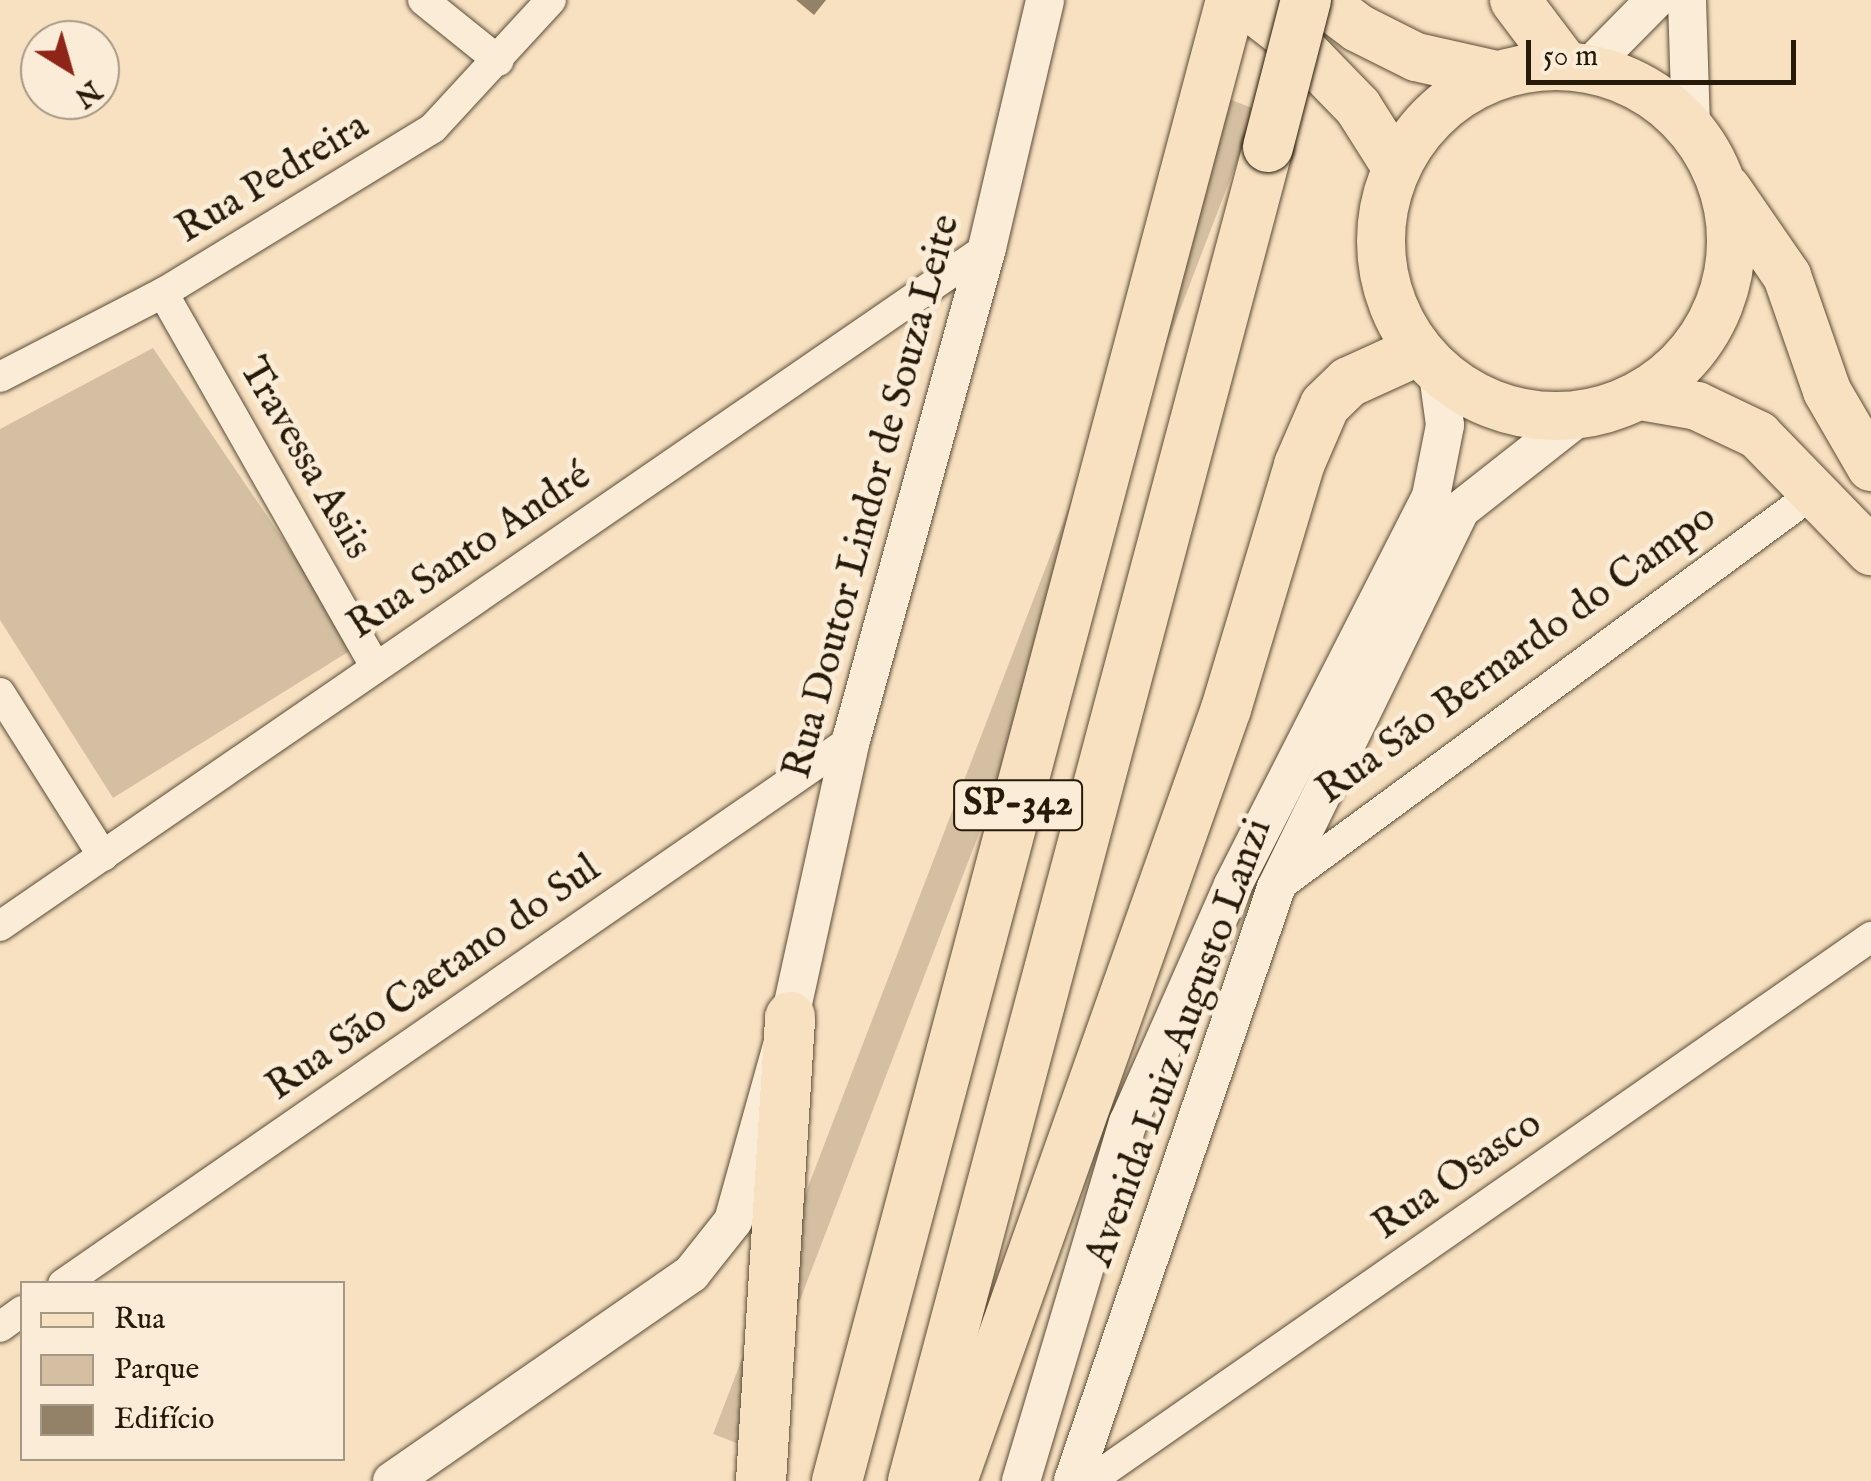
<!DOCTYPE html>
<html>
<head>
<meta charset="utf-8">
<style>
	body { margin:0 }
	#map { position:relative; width:1871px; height:1481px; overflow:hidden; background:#f8e1c1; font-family:"IM FELL English",serif }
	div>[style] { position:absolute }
	.green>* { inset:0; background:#d4bfa2; transform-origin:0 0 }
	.building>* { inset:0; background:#938168 }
	.roads { filter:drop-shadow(0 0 2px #5a4c36) drop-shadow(0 0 2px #5a4c36) }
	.minor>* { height:30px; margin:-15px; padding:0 15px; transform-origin:15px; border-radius:15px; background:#faecd7 }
	.tertiary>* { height:38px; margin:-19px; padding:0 19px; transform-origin:19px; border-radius:19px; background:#faecd7 }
	.primary>* { height:48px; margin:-24px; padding:0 24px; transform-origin:24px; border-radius:24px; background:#f8e1c1 }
	.primary>.ring { margin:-24px; padding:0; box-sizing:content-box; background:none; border:48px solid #f8e1c1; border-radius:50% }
	.trunk>* { height:50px; margin:-25px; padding:0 25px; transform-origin:25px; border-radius:25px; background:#f8e1c1 }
	.bridges { filter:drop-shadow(0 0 2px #261a08) drop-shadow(0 0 2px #261a08) }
	.trunk-bridge>* { height:50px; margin:-25px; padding:0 25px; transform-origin:25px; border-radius:25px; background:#f8e1c1 }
	span { translate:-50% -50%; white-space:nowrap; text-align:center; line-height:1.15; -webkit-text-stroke:10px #faecd7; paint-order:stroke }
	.shield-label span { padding:2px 8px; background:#faecd7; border:2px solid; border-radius:8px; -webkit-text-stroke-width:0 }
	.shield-label { font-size:38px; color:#261a08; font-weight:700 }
	.street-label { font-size:40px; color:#261a08 }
	.legend { position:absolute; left:20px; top:1281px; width:325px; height:180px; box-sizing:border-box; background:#faecd7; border:2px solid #a59884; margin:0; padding:12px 18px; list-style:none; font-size:30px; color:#261a08 }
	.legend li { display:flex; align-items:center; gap:20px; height:50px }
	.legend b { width:50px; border:2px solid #a59884 }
	.north { position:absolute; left:20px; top:20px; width:100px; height:100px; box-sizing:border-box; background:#faecd7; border:2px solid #a59884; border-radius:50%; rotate:143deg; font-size:28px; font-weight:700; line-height:40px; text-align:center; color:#261a08 }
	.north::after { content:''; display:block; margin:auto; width:35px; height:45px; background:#8f2418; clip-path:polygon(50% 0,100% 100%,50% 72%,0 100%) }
	.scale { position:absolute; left:1526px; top:40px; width:270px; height:45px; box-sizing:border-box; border:5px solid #261a08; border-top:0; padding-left:12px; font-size:30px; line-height:35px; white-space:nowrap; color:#261a08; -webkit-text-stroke:8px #faecd7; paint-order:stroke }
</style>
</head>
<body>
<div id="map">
	<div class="green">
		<div style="left:1226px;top:98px;width:33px;height:1431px;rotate:21deg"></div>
		<div style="clip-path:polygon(153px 348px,356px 647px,113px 798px,0 620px,0 429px)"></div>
	</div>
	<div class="building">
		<div style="clip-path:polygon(796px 0,826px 0,814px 15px)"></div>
	</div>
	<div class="roads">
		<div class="minor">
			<div style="left:423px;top:0;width:97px;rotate:38.8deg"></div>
			<div style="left:163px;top:293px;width:428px;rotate:60.4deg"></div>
			<div style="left:0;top:377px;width:183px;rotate:-27.3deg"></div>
			<div style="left:163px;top:293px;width:316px;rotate:-31.4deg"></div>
			<div style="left:433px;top:128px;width:174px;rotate:-47.3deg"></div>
			<div style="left:0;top:693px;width:193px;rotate:57.7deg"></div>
			<div style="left:1278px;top:887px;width:662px;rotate:-36.33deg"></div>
			<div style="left:0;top:926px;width:1197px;rotate:-34.49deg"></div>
			<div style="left:63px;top:1284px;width:958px;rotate:-34.62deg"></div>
			<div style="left:0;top:1327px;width:27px;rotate:-36deg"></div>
			<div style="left:1090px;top:1481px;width:952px;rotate:-34.86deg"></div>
		</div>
		<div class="tertiary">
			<div style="left:1687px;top:0;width:125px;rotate:88.2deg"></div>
			<div style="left:1589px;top:67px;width:94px;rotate:-45.4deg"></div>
			<div style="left:392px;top:1481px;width:364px;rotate:-34.7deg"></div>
			<div style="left:691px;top:1274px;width:68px;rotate:-51.6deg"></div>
			<div style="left:733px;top:1221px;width:212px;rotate:-74.4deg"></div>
			<div style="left:790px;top:1017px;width:284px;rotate:-77.6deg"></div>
			<div style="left:851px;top:740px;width:510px;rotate:-74.55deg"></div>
			<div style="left:987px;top:248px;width:255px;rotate:-76.8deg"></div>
			<div style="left:1021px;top:1481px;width:374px;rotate:-73.4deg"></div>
			<div style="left:1128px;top:1123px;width:260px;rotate:-66.2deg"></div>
			<div style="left:1233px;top:885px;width:436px;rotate:-63deg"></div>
			<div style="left:1431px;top:496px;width:72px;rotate:-78.8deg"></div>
			<div style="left:1445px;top:425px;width:51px;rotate:-97.8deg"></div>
			<div style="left:1073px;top:1481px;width:627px;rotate:-71.1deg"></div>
			<div style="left:1276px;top:888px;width:420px;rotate:-64deg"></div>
			<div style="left:1460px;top:510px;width:150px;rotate:-38.2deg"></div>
		</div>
		<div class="primary">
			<div style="left:1241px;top:0;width:67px;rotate:37.7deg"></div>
			<div style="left:1294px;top:41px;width:92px;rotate:45.9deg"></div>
			<div style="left:1358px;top:107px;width:71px;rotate:57.7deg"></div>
			<div style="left:1321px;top:0;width:46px;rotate:37.1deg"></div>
			<div style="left:1358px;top:28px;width:65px;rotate:26.6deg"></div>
			<div style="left:1416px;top:57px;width:82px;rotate:12.7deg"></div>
			<div class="ring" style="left:1381px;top:66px;width:302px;height:302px"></div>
			<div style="left:1727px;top:189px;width:106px;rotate:55.4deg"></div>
			<div style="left:1787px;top:276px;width:122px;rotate:70.8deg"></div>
			<div style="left:1827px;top:391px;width:88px;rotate:59.9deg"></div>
			<div style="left:1641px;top:396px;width:57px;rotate:10.1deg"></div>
			<div style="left:1697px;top:406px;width:68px;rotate:25.4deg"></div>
			<div style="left:1758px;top:435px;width:162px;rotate:45.8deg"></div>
		</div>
		<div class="trunk">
			<div style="left:1515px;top:0;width:81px;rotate:53deg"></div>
			<div style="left:761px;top:1481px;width:465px;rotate:-86.4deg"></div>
			<div style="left:837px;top:1481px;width:1533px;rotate:-75.1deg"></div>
			<div style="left:913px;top:1481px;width:1380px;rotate:-75.1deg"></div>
			<div style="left:952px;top:1481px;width:819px;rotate:-70.46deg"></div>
			<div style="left:1226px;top:709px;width:255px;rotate:-73.3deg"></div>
			<div style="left:1299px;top:465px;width:65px;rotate:-66.6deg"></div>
			<div style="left:1325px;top:405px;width:33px;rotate:-44deg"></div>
			<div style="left:1349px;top:382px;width:75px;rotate:-24.5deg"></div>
		</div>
	</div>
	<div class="bridges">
		<div class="trunk-bridge">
			<div style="left:1268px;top:147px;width:152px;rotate:-75.5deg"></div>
		</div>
	</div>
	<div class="shield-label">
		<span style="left:1018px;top:805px">SP-342</span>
	</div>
	<div class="street-label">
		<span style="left:273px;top:179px;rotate:-31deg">Rua Pedreira</span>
		<span style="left:304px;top:459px;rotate:60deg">Travessa Asiis</span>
		<span style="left:873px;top:497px;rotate:-75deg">Rua Doutor Lindor de Souza Leite</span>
		<span style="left:470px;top:552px;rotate:-34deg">Rua Santo André</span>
		<span style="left:1517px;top:655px;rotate:-36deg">Rua São Bernardo do Campo</span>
		<span style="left:434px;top:979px;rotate:-35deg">Rua São Caetano do Sul</span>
		<span style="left:1180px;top:1043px;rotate:-70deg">Avenida Luiz Augusto Lanzi</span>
		<span style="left:1458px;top:1176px;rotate:-35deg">Rua Osasco</span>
	</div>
	<ul class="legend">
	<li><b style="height:12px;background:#f8e1c1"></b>Rua</li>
	<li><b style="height:28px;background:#d4bfa2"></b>Parque</li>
	<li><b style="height:28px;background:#938168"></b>Edifício</li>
	</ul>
	<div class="north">N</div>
	<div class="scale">50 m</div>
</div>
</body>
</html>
